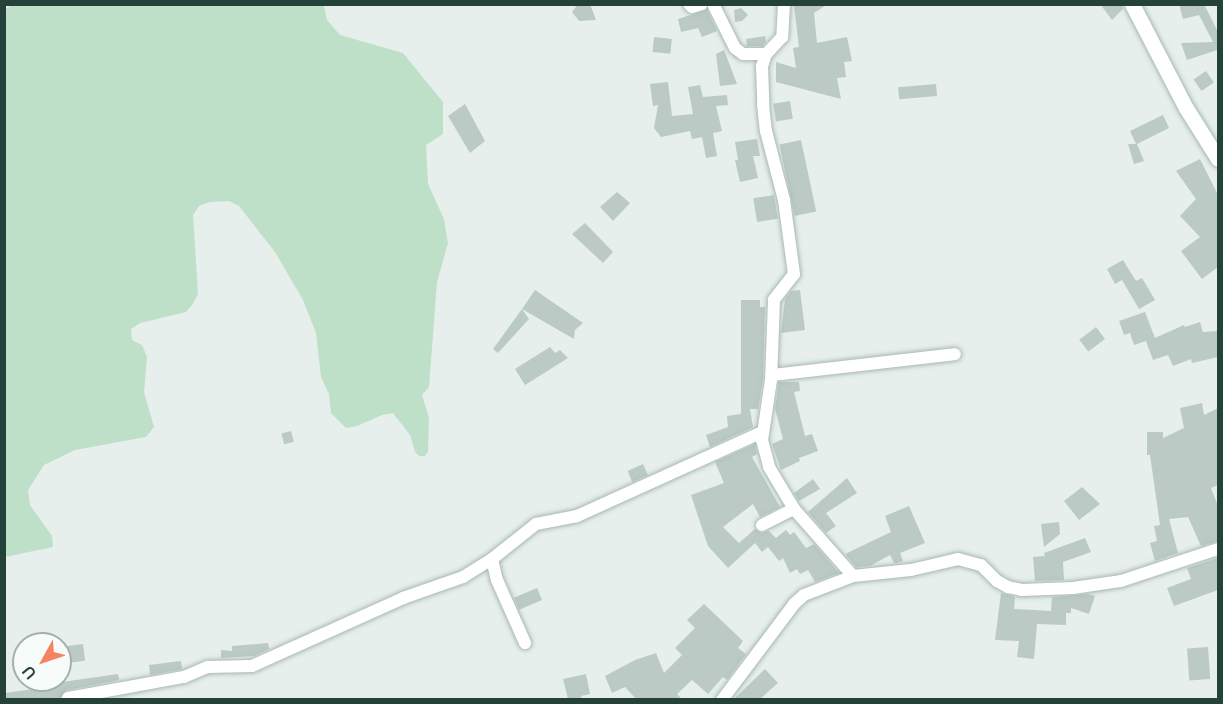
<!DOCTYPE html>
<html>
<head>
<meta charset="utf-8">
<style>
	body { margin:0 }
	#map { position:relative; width:1223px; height:704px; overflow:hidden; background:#e6efeb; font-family:"Nunito Sans",sans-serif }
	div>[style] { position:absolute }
	.green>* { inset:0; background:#bfe0c8 }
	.building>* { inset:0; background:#bbcac4; transform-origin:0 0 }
	.roads { filter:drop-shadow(0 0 2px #a8b8b2) drop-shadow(0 0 2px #a8b8b2) }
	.minor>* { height:12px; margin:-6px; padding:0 6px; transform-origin:6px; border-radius:6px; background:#fff }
	.tertiary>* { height:15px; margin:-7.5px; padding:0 7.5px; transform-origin:7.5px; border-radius:7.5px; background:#fff }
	span { translate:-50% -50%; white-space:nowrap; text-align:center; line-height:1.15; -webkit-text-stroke:4.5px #f7fbf9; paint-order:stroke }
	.frame { position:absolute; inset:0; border:6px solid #24423a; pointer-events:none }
	.north { position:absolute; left:12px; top:632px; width:60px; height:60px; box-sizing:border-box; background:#f7fbf9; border:2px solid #a3b1ad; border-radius:50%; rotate:230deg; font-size:16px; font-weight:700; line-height:24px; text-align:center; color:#24423a }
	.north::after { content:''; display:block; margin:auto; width:21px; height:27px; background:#f4845f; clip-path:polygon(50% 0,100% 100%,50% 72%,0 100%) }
</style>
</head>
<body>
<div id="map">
	<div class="green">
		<div style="clip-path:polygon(14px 4px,324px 5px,327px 20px,340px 35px,403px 53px,443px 102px,443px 134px,426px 145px,428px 184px,444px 219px,448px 243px,437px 282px,429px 387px,422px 395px,429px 418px,428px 452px,425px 456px,419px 456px,415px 452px,410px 435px,393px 413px,382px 415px,357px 426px,346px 428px,331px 413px,329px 394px,321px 377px,316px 333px,303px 300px,275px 252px,239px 206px,229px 201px,210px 202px,199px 206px,193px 215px,198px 294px,192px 305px,186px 312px,140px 323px,131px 329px,132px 340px,142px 345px,147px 357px,144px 392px,154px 427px,146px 437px,75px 450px,44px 465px,28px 490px,30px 505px,52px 536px,53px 547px,5px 557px,4px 10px)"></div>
	</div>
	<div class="building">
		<div style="clip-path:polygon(578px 4px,590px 4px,596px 20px,579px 21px,572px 12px)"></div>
		<div style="clip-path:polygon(801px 4px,828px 4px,814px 13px,817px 43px,847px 37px,852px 61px,844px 62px,846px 77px,837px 78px,841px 99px,776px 82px,776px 62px,796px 68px,793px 48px,799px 47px,794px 6px)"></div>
		<div style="clip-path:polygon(1100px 4px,1122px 4px,1123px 9px,1112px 20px)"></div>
		<div style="clip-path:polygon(1179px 4px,1204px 4px,1218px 32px,1218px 52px,1217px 50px,1187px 60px,1181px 43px,1213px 42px,1199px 15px,1183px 19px)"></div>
		<div style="clip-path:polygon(741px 8px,748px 15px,742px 21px,735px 22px,734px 10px)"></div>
		<div style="clip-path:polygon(707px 10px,717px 31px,702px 37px,698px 28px,681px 32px,678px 19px)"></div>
		<div style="clip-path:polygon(765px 36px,766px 42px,762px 46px,747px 46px,746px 39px)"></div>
		<div style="left:654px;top:37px;width:18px;height:15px;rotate:6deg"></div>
		<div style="clip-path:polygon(724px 50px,737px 84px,720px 86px,716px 54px)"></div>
		<div style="left:1206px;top:71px;width:14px;height:15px;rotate:56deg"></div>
		<div style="clip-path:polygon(668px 82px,672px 116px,693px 114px,688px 87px,700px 85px,703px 97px,727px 95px,728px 105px,716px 106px,722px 131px,713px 133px,717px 156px,706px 158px,702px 137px,692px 139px,690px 131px,661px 137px,654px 128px,658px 105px,653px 106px,650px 84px)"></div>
		<div style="left:936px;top:84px;width:12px;height:38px;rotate:85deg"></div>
		<div style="left:790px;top:101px;width:18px;height:17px;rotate:81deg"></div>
		<div style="clip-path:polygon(465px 104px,485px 141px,470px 153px,448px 116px)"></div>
		<div style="clip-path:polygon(1163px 115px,1169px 128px,1137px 144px,1144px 161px,1134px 164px,1128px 144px,1136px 144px,1130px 131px)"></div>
		<div style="clip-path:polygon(757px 139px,760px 156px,753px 156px,758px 178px,740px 182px,735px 160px,738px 160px,735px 142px)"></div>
		<div style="left:801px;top:140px;width:73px;height:22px;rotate:78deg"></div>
		<div style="clip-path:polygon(1200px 159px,1218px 195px,1218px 267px,1202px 279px,1181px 251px,1200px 237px,1180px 216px,1196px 199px,1176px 171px)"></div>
		<div style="clip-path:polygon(617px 192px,630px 203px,613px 221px,600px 207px)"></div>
		<div style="left:774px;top:195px;width:24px;height:21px;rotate:81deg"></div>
		<div style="clip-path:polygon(585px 223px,613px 252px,603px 263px,572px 234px)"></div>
		<div style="clip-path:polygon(1123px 260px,1136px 281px,1142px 278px,1155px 300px,1139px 309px,1122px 280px,1115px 284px,1107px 269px)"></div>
		<div style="clip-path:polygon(535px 290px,583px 323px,575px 330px,574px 339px,522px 309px)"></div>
		<div style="clip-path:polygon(800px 290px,805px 330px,781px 333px,785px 299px,791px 291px)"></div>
		<div style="clip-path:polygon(741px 300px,760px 300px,760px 307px,765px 307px,763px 379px,758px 409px,750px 409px,753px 427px,710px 447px,706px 435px,728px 427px,727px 416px,741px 414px)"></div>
		<div style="clip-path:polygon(522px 309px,529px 319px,498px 353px,493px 349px)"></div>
		<div style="clip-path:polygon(1145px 312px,1155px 338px,1184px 325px,1185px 327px,1200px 322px,1203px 332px,1218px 331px,1218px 357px,1192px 363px,1191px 359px,1173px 366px,1168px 355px,1153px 360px,1146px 341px,1134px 345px,1130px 333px,1124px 335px,1119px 321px)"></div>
		<div style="left:1096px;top:327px;width:15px;height:21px;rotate:53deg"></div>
		<div style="clip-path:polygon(550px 347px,555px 353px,560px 350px,568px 358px,525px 385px,515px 369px)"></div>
		<div style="clip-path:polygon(779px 382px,799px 382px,800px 391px,794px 392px,805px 436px,812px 434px,818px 451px,799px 458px,800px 461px,781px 470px,772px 444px,783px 439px,775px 409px)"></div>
		<div style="clip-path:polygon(1202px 403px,1204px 415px,1218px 408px,1218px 485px,1211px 488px,1218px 506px,1218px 541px,1201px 546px,1188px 517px,1169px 519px,1178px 553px,1155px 561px,1150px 543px,1157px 541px,1154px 526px,1160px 525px,1150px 455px,1147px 455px,1147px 432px,1163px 432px,1163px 438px,1184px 428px,1180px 408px)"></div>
		<div style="left:291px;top:431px;width:11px;height:10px;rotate:75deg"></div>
		<div style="clip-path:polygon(755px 444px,757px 454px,752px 457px,780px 507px,760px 517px,753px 504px,723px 527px,739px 543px,755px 529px,761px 533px,769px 531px,776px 538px,786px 530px,790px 535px,794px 532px,806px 548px,814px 544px,839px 573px,815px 582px,808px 570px,800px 574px,797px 569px,790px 573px,783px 558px,779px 561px,768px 547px,762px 552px,755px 543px,728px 568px,708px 546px,691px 495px,724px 483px,715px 462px)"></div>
		<div style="left:643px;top:464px;width:12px;height:17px;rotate:66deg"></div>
		<div style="clip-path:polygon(847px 478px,857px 493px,826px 513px,836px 526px,826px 533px,808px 512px)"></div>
		<div style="clip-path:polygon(813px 479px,820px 489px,799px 501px,794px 493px)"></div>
		<div style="clip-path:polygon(1082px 487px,1100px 504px,1079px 520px,1064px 501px)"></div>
		<div style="clip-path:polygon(909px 506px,925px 543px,900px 553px,903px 561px,897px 563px,894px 563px,890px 555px,870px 566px,856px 567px,846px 555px,847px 553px,891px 532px,885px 516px)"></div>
		<div style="clip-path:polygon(1059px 522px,1060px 534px,1044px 547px,1041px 524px)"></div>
		<div style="clip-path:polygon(1085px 538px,1091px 552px,1063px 562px,1064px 580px,1035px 581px,1033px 557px,1045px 556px,1044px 553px)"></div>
		<div style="clip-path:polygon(1218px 558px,1218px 590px,1174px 606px,1167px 588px,1191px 579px,1187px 568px)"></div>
		<div style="left:537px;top:588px;width:13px;height:25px;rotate:67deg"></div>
		<div style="clip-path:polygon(1001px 593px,1015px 597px,1014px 609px,1051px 611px,1052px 597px,1088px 594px,1095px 596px,1089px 614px,1071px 608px,1071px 613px,1066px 613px,1066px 625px,1037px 624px,1034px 659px,1017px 657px,1019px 641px,995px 640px)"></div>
		<div style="clip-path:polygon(704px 604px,743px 641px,738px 648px,746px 654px,727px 680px,723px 677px,708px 694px,692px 680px,677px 694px,682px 699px,636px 699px,625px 687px,612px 693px,605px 676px,635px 660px,656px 653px,664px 673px,682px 655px,675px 648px,695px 628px,687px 620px)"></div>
		<div style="clip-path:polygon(268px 643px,269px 649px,254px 656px,221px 658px,221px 650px,232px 651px,232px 646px)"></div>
		<div style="left:83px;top:644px;width:17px;height:20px;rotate:83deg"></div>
		<div style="left:1208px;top:647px;width:32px;height:21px;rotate:86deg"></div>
		<div style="clip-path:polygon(181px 661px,182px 669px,150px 675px,149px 665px)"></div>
		<div style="clip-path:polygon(765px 669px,778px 683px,760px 699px,734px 699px)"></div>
		<div style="clip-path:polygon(118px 674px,119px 680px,67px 690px,60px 699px,5px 699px,5px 693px,34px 689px,34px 686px)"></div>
		<div style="clip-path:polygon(586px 674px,590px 694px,581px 696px,582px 699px,568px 699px,563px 679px)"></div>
	</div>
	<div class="roads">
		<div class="minor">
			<div style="left:689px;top:4px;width:4px;rotate:45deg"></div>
			<div style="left:692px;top:7px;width:10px;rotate:-17deg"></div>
			<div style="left:713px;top:4px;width:49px;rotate:63.4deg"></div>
			<div style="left:735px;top:48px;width:10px;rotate:37deg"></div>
			<div style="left:743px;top:54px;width:23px"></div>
			<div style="left:784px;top:4px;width:33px;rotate:93deg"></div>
			<div style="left:782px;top:37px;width:23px;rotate:133deg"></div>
			<div style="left:766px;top:54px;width:13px;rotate:108deg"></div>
			<div style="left:762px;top:66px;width:38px;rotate:88deg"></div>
			<div style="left:763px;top:104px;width:27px;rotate:84deg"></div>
			<div style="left:766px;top:131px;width:71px;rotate:75.4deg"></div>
			<div style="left:784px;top:200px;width:75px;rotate:82.3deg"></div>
			<div style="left:794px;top:274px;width:33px;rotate:128deg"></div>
			<div style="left:774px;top:300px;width:80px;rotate:92.1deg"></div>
			<div style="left:771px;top:380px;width:61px;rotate:98.5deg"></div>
			<div style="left:762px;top:440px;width:28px;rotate:75deg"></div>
			<div style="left:769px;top:467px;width:49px;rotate:59.2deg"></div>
			<div style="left:794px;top:509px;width:89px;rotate:48.6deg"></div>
			<div style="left:772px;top:375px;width:184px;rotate:-6.5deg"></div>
			<div style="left:762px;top:525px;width:36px;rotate:-27deg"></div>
			<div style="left:492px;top:559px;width:22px;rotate:77deg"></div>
			<div style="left:497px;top:580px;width:69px;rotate:66deg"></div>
			<div style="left:68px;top:698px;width:118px;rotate:-10.3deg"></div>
			<div style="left:184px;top:677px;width:26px;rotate:-23deg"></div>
			<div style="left:208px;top:667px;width:44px;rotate:-1.3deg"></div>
			<div style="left:252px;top:666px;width:166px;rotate:-24.2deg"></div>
			<div style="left:403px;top:598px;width:64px;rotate:-19.3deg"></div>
			<div style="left:463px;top:577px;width:34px;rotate:-32deg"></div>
			<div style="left:492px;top:559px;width:56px;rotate:-38.5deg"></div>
			<div style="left:536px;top:524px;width:42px;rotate:-11deg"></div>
			<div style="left:577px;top:516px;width:203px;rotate:-24.4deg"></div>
			<div style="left:722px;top:700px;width:120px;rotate:-53.1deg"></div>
			<div style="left:794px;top:604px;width:13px;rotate:-42deg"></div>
			<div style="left:804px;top:595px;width:53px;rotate:-21.2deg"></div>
			<div style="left:853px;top:576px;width:58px;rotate:-5.9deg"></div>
			<div style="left:911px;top:570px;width:48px;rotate:-13.2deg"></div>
			<div style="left:958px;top:559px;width:24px;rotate:15deg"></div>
			<div style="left:981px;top:565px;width:23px;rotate:45deg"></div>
			<div style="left:997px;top:581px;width:13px;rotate:29deg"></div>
			<div style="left:1008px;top:587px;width:14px;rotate:12deg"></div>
			<div style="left:1022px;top:590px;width:51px;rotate:-2.2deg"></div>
			<div style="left:1073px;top:588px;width:49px;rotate:-8.3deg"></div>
			<div style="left:1121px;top:581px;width:102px;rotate:-18.3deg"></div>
		</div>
		<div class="tertiary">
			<div style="left:1132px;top:4px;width:117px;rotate:62.6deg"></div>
			<div style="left:1186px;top:108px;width:60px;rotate:57.9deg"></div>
		</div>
	</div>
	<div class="frame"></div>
	<div class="north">U</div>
</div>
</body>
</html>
